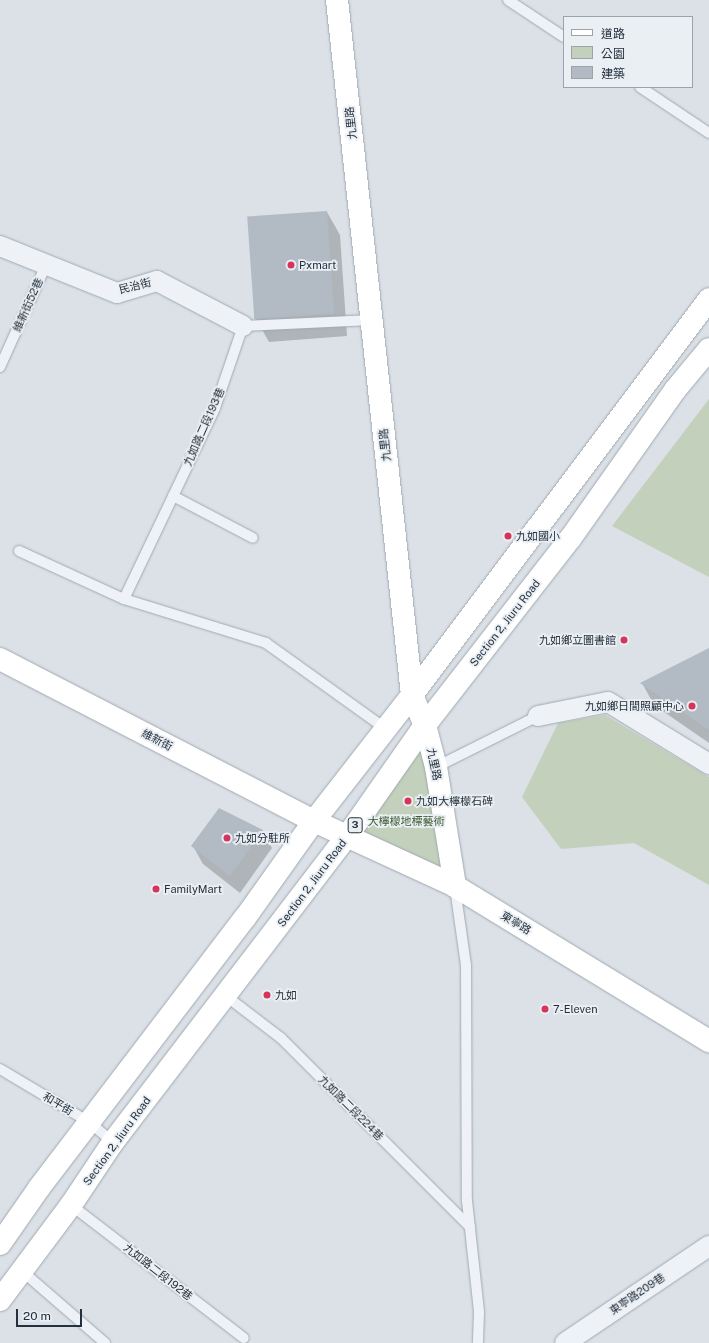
<!DOCTYPE html>
<html>
<head>
<meta charset="utf-8">
<style>
	body { margin:0 }
	#map { position:relative; width:709px; height:1343px; overflow:hidden; background:#dbe1e7; font-family:"Public Sans","Noto Sans TC",sans-serif }
	div>[style] { position:absolute }
	.green>* { inset:0; background:#c3d1bc }
	.shadow>* { inset:0; background:#0003 }
	.building>* { inset:0; background:#b2bac4; transform-origin:0 0 }
	.roads { filter:drop-shadow(0 0 1px #a0a8b1) drop-shadow(0 0 1px #a0a8b1) }
	.lane>* { height:10px; margin:-5px; padding:0 5px; transform-origin:5px; border-radius:5px; background:#eef1f5 }
	.street>* { height:20px; margin:-10px; padding:0 10px; transform-origin:10px; border-radius:10px; background:#eef1f5 }
	.secondary>* { height:22px; margin:-11px; padding:0 11px; transform-origin:11px; border-radius:11px; background:#fff }
	.primary>* { height:22px; margin:-11px; padding:0 11px; transform-origin:11px; border-radius:11px; background:#fff }
	.dots>* { width:11px; height:11px; translate:-50% -50%; box-sizing:border-box; border:2px solid #eaeff4; border-radius:50% }
	span { translate:-50% -50%; white-space:nowrap; text-align:center; line-height:1.15; -webkit-text-stroke:3.5px #eaeff4; paint-order:stroke }
	.shield-label span { padding:1px 3px; background:#eaeff4; border:1px solid; border-radius:3px; -webkit-text-stroke-width:0 }
	.shield-label { font-size:10px; color:#24303d; font-weight:700 }
	.street-label { font-size:11px; color:#24303d }
	.poi-label { font-size:11px; color:#24303d }
	.left { translate:0 -50%; text-align:left }
	.right { translate:-100% -50%; text-align:right }
	.park-label { font-size:11px; color:#3c5a31 }
	.legend { position:absolute; left:563px; top:16px; width:130px; height:72px; box-sizing:border-box; background:#eaeff4; border:1px solid #9ba3ab; margin:0; padding:5px 7px; list-style:none; font-size:12px; color:#24303d }
	.legend li { display:flex; align-items:center; gap:8px; height:20px }
	.legend b { width:20px; border:1px solid #9ba3ab }
	.scale { position:absolute; left:16px; top:1309px; width:66px; height:18px; box-sizing:border-box; border:2px solid #24303d; border-top:0; padding-left:5px; font-size:12px; line-height:14px; white-space:nowrap; color:#24303d; -webkit-text-stroke:3px #eaeff4; paint-order:stroke }
</style>
</head>
<body>
<div id="map">
	<div class="green">
		<div style="clip-path:polygon(709px 399px,709px 577px,612px 526px)"></div>
		<div style="clip-path:polygon(605px 715px,709px 777px,709px 885px,634px 843px,561px 849px,522px 797px,558px 723px)"></div>
		<div style="clip-path:polygon(422px 748px,448px 873px,359px 833px)"></div>
	</div>
	<div class="shadow">
		<div style="clip-path:polygon(327px 212px,340px 235px,347px 336px,269px 342px,256px 319px)"></div>
		<div style="clip-path:polygon(709px 649px,709px 743px,654px 705px,642px 683px)"></div>
		<div style="clip-path:polygon(262px 831px,272px 848px,240px 893px,203px 864px,193px 846px)"></div>
	</div>
	<div class="building">
		<div style="left:327px;top:211px;width:103px;height:80px;rotate:86deg"></div>
		<div style="clip-path:polygon(709px 648px,709px 730px,640px 683px)"></div>
		<div style="clip-path:polygon(219px 808px,263px 830px,230px 876px,191px 846px)"></div>
	</div>
	<div class="roads">
		<div class="lane">
			<div style="left:508px;top:0;width:67px;rotate:33.5deg"></div>
			<div style="left:640px;top:87px;width:83px;rotate:33.7deg"></div>
			<div style="left:0;top:367px;width:112px;rotate:-65.7deg"></div>
			<div style="left:173px;top:496px;width:90px;rotate:27.7deg"></div>
			<div style="left:19px;top:551px;width:115px;rotate:24.6deg"></div>
			<div style="left:124px;top:599px;width:149px;rotate:17.2deg"></div>
			<div style="left:266px;top:643px;width:148px;rotate:35.6deg"></div>
			<div style="left:124px;top:599px;width:212px;rotate:-64.5deg"></div>
			<div style="left:215px;top:408px;width:87px;rotate:-71.1deg"></div>
			<div style="left:243px;top:326px;width:129px;rotate:-2.7deg"></div>
			<div style="left:436px;top:767px;width:114px;rotate:-26.6deg"></div>
			<div style="left:455px;top:888px;width:78px;rotate:81.9deg"></div>
			<div style="left:466px;top:965px;width:236px;rotate:89.8deg"></div>
			<div style="left:467px;top:1201px;width:112px;rotate:83.8deg"></div>
			<div style="left:479px;top:1312px;width:31px;rotate:92deg"></div>
			<div style="left:226px;top:996px;width:69px;rotate:37.4deg"></div>
			<div style="left:281px;top:1038px;width:267px;rotate:45deg"></div>
			<div style="left:0;top:1069px;width:104px;rotate:30.8deg"></div>
			<div style="left:89px;top:1122px;width:31px;rotate:40deg"></div>
			<div style="left:71px;top:1205px;width:218px;rotate:37.6deg"></div>
			<div style="left:22px;top:1271px;width:110px;rotate:40.9deg"></div>
		</div>
		<div class="street">
			<div style="left:0;top:246px;width:126px;rotate:21.9deg"></div>
			<div style="left:117px;top:293px;width:42px;rotate:-16.7deg"></div>
			<div style="left:157px;top:281px;width:97px;rotate:27.6deg"></div>
			<div style="left:538px;top:716px;width:71px;rotate:-11.3deg"></div>
			<div style="left:608px;top:702px;width:119px;rotate:31.5deg"></div>
			<div style="left:565px;top:1343px;width:174px;rotate:-34deg"></div>
		</div>
		<div class="secondary">
			<div style="left:337px;top:0;width:699px;rotate:83.84deg"></div>
			<div style="left:412px;top:695px;width:33px;rotate:67deg"></div>
			<div style="left:425px;top:725px;width:43px;rotate:75.3deg"></div>
			<div style="left:436px;top:767px;width:121px;rotate:80.9deg"></div>
			<div style="left:0;top:659px;width:353px;rotate:27.3deg"></div>
			<div style="left:314px;top:821px;width:155px;rotate:24.7deg"></div>
			<div style="left:455px;top:886px;width:298px;rotate:31.4deg"></div>
		</div>
		<div class="primary">
			<div style="left:0;top:1244px;width:68px;rotate:-55.1deg"></div>
			<div style="left:39px;top:1188px;width:340px;rotate:-52.7deg"></div>
			<div style="left:245px;top:918px;width:119px;rotate:-54.6deg"></div>
			<div style="left:314px;top:821px;width:160px;rotate:-52.1deg"></div>
			<div style="left:412px;top:695px;width:495px;rotate:-53.1deg"></div>
			<div style="left:0;top:1300px;width:119px;rotate:-53.2deg"></div>
			<div style="left:71px;top:1205px;width:76px;rotate:-56.3deg"></div>
			<div style="left:113px;top:1142px;width:387px;rotate:-52.6deg"></div>
			<div style="left:348px;top:835px;width:134px;rotate:-55deg"></div>
			<div style="left:425px;top:725px;width:236px;rotate:-52.1deg"></div>
			<div style="left:570px;top:539px;width:182px;rotate:-54.8deg"></div>
			<div style="left:675px;top:390px;width:53px;rotate:-50.3deg"></div>
		</div>
	</div>
	<div class="dots">
		<div style="left:291px;top:265px;background:#d6355b"></div>
		<div style="left:508px;top:536px;background:#d6355b"></div>
		<div style="left:624px;top:640px;background:#d6355b"></div>
		<div style="left:692px;top:706px;background:#d6355b"></div>
		<div style="left:408px;top:801px;background:#d6355b"></div>
		<div style="left:227px;top:838px;background:#d6355b"></div>
		<div style="left:156px;top:889px;background:#d6355b"></div>
		<div style="left:267px;top:995px;background:#d6355b"></div>
		<div style="left:545px;top:1009px;background:#d6355b"></div>
	</div>
	<div class="shield-label">
		<span style="left:355px;top:825px">3</span>
	</div>
	<div class="street-label">
		<span style="left:351px;top:123px;rotate:-96deg">九里路</span>
		<span style="left:135px;top:286px;rotate:-14deg">民治街</span>
		<span style="left:28px;top:305px;rotate:-66deg">維新街52巷</span>
		<span style="left:204px;top:427px;rotate:-66deg">九如路二段193巷</span>
		<span style="left:385px;top:445px;rotate:-96deg">九里路</span>
		<span style="left:505px;top:623px;rotate:-52deg">Section 2, Jiuru Road</span>
		<span style="left:157px;top:740px;rotate:27deg">維新街</span>
		<span style="left:434px;top:764px;rotate:78deg">九里路</span>
		<span style="left:312px;top:883px;rotate:-53deg">Section 2, Jiuru Road</span>
		<span style="left:516px;top:923px;rotate:31deg">東寧路</span>
		<span style="left:58px;top:1104px;rotate:31deg">和平街</span>
		<span style="left:351px;top:1108px;rotate:45deg">九如路二段224巷</span>
		<span style="left:117px;top:1141px;rotate:-54deg">Section 2, Jiuru Road</span>
		<span style="left:158px;top:1272px;rotate:38deg">九如路二段192巷</span>
		<span style="left:637px;top:1294px;rotate:-34deg">東寧路209巷</span>
	</div>
	<div class="poi-label">
		<span class="left" style="left:299px;top:265px">Pxmart</span>
		<span class="left" style="left:516px;top:536px">九如國小</span>
		<span class="right" style="left:616px;top:640px">九如鄉立圖書館</span>
		<span class="right" style="left:684px;top:706px">九如鄉日間照顧中心</span>
		<span class="left" style="left:416px;top:801px">九如大檸檬石碑</span>
		<span class="left" style="left:235px;top:838px">九如分駐所</span>
		<span class="left" style="left:164px;top:889px">FamilyMart</span>
		<span class="left" style="left:275px;top:995px">九如</span>
		<span class="left" style="left:553px;top:1009px">7-Eleven</span>
	</div>
	<div class="park-label">
		<span style="left:406px;top:821px">大檸檬地標藝術</span>
	</div>
	<ul class="legend">
	<li><b style="height:5px;background:#fff"></b>道路</li>
	<li><b style="height:11px;background:#c3d1bc"></b>公園</li>
	<li><b style="height:11px;background:#b2bac4"></b>建築</li>
	</ul>
	<div class="scale">20 m</div>
</div>
</body>
</html>
